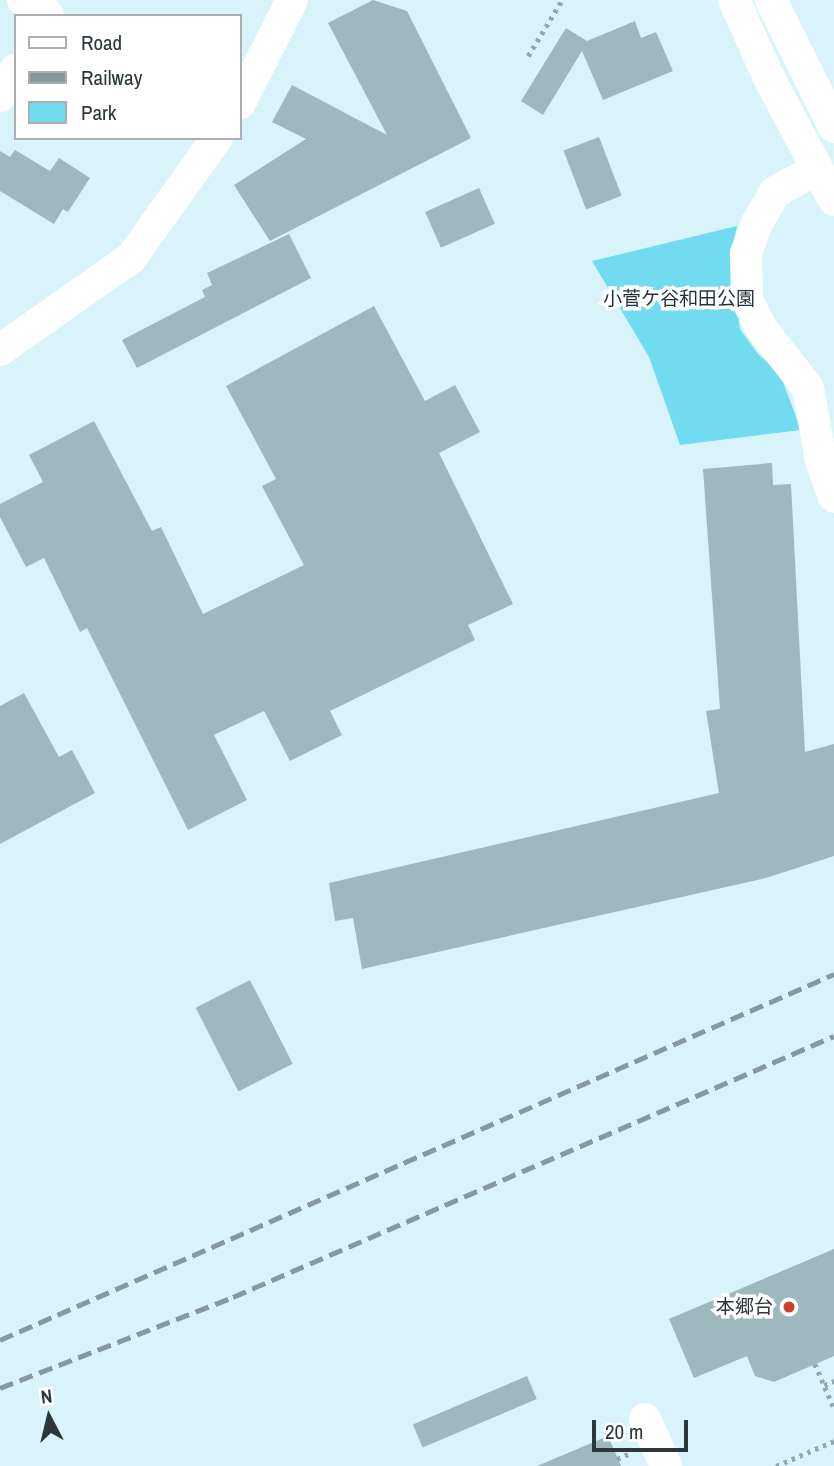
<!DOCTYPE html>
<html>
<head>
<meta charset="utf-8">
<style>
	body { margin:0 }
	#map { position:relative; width:834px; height:1466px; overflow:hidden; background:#d8f4fa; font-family:"Archivo Narrow","Noto Sans JP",sans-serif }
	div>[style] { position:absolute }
	.green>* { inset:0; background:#71dcf0 }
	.building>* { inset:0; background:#9eb9be; transform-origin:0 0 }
	.path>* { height:4.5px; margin-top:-2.25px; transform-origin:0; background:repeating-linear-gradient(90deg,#93a8ac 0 3.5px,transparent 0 8.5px) }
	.minor>* { height:32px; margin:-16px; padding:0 16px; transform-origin:16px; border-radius:16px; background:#fff }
	.rail>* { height:5px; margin-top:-2.5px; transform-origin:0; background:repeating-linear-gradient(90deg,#86999e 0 14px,transparent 0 21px) }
	.dots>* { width:19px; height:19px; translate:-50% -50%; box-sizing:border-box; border:4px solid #fff; border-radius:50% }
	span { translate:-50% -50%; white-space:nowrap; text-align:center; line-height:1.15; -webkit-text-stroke:7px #fff; paint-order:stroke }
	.park-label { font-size:19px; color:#1e3439 }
	.poi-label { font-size:19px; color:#2c3739 }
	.right { translate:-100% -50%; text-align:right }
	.legend { position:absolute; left:14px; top:14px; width:228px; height:126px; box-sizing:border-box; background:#fff; border:2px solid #abafb0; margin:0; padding:9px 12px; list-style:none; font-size:21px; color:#2c3739 }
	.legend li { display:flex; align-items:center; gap:14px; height:35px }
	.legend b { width:35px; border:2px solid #abafb0 }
	.north { position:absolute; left:14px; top:1382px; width:70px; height:70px; -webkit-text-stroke:5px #fff; paint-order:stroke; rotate:353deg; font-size:19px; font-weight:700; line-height:28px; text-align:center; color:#2c3739 }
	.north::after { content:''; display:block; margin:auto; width:24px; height:32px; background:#2c3739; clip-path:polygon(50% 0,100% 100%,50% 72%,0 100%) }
	.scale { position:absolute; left:592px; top:1420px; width:96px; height:32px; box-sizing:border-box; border:4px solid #2c3739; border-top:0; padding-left:9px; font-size:21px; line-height:24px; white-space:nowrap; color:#2c3739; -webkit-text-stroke:5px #fff; paint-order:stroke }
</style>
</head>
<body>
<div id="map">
	<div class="green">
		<div style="clip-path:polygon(737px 226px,730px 258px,740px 329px,758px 354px,780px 374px,801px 430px,680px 445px,649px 357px,592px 261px)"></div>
	</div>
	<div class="building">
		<div style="clip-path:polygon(373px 0,407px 11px,471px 138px,270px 241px,234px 185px,306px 139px,272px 122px,292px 85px,387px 135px,328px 23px)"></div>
		<div style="clip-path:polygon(635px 21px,641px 38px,656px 32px,673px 71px,603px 100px,582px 51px,543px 115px,521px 101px,566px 28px,587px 41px)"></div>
		<div style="left:599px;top:137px;width:63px;height:38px;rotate:69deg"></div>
		<div style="clip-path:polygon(15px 150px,50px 171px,59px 158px,90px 178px,68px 212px,63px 209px,54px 224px,0 191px,0 151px,10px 157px)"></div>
		<div style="left:479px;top:188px;width:39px;height:59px;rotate:66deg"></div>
		<div style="clip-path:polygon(289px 234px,311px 278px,137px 368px,122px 340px,205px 297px,202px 290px,212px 285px,207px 273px)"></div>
		<div style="clip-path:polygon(374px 306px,425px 401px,455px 385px,480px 432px,439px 453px,513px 604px,468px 625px,475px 640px,330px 711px,342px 735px,290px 761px,264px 711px,214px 735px,247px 800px,188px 830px,87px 628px,80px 632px,44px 558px,26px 567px,0 517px,0 504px,43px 482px,29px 455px,94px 421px,152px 531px,161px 527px,203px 614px,304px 565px,262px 486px,276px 479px,226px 386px)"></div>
		<div style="clip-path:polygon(772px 463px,773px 485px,791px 484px,805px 752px,834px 744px,834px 856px,766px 878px,362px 969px,353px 918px,335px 921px,329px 883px,719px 793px,706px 711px,720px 709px,703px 469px)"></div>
		<div style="clip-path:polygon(24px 693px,59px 757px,72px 750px,95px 793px,0 844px,0 706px)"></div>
		<div style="left:250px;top:980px;width:94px;height:61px;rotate:63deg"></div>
		<div style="clip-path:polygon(834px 1249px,834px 1356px,774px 1382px,755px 1376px,747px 1356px,694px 1378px,669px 1319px)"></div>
		<div style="left:527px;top:1376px;width:25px;height:124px;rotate:67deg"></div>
		<div style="clip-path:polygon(608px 1436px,621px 1466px,537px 1466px)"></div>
	</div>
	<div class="path">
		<div style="left:528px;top:56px;width:66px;rotate:-58.7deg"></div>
		<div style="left:815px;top:1364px;width:48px;rotate:66.6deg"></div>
		<div style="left:824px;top:1385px;width:11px;rotate:-22deg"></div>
		<div style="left:617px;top:1459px;width:12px;rotate:-24deg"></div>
		<div style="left:776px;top:1466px;width:63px;rotate:-23.3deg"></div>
	</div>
	<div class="minor">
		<div style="left:23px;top:0;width:28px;rotate:30deg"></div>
		<div style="left:734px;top:0;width:85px;rotate:65.8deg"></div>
		<div style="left:769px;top:78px;width:138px;rotate:62deg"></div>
		<div style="left:771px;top:0;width:142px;rotate:63.6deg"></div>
		<div style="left:0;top:96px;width:31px;rotate:-59deg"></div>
		<div style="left:240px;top:103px;width:115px;rotate:-63.2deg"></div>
		<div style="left:817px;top:169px;width:48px;rotate:151.3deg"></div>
		<div style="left:775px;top:192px;width:36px;rotate:120deg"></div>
		<div style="left:757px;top:223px;width:32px;rotate:110deg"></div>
		<div style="left:746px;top:253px;width:47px;rotate:88.8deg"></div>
		<div style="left:747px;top:300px;width:33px;rotate:63deg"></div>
		<div style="left:762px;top:329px;width:75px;rotate:52.1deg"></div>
		<div style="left:808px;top:388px;width:74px;rotate:79.9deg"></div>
		<div style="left:821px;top:461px;width:38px;rotate:70deg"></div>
		<div style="left:0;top:350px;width:160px;rotate:-35.1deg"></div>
		<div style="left:131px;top:258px;width:148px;rotate:-54.4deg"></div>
		<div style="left:645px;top:1419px;width:51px;rotate:65.9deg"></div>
	</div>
	<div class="rail">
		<div style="left:0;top:1340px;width:911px;rotate:-23.69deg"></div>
		<div style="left:0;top:1388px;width:250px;rotate:-21.3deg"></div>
		<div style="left:233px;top:1297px;width:655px;rotate:-23.47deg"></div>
	</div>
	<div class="dots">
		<div style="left:789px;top:1307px;background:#cb3f2c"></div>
	</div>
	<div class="park-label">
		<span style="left:679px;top:299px">小菅ケ谷和田公園</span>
	</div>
	<div class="poi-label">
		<span class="right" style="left:773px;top:1307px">本郷台</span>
	</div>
	<ul class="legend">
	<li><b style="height:9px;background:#fff"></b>Road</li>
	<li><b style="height:9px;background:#86999e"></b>Railway</li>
	<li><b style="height:19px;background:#71dcf0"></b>Park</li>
	</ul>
	<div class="north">N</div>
	<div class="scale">20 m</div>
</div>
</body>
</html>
